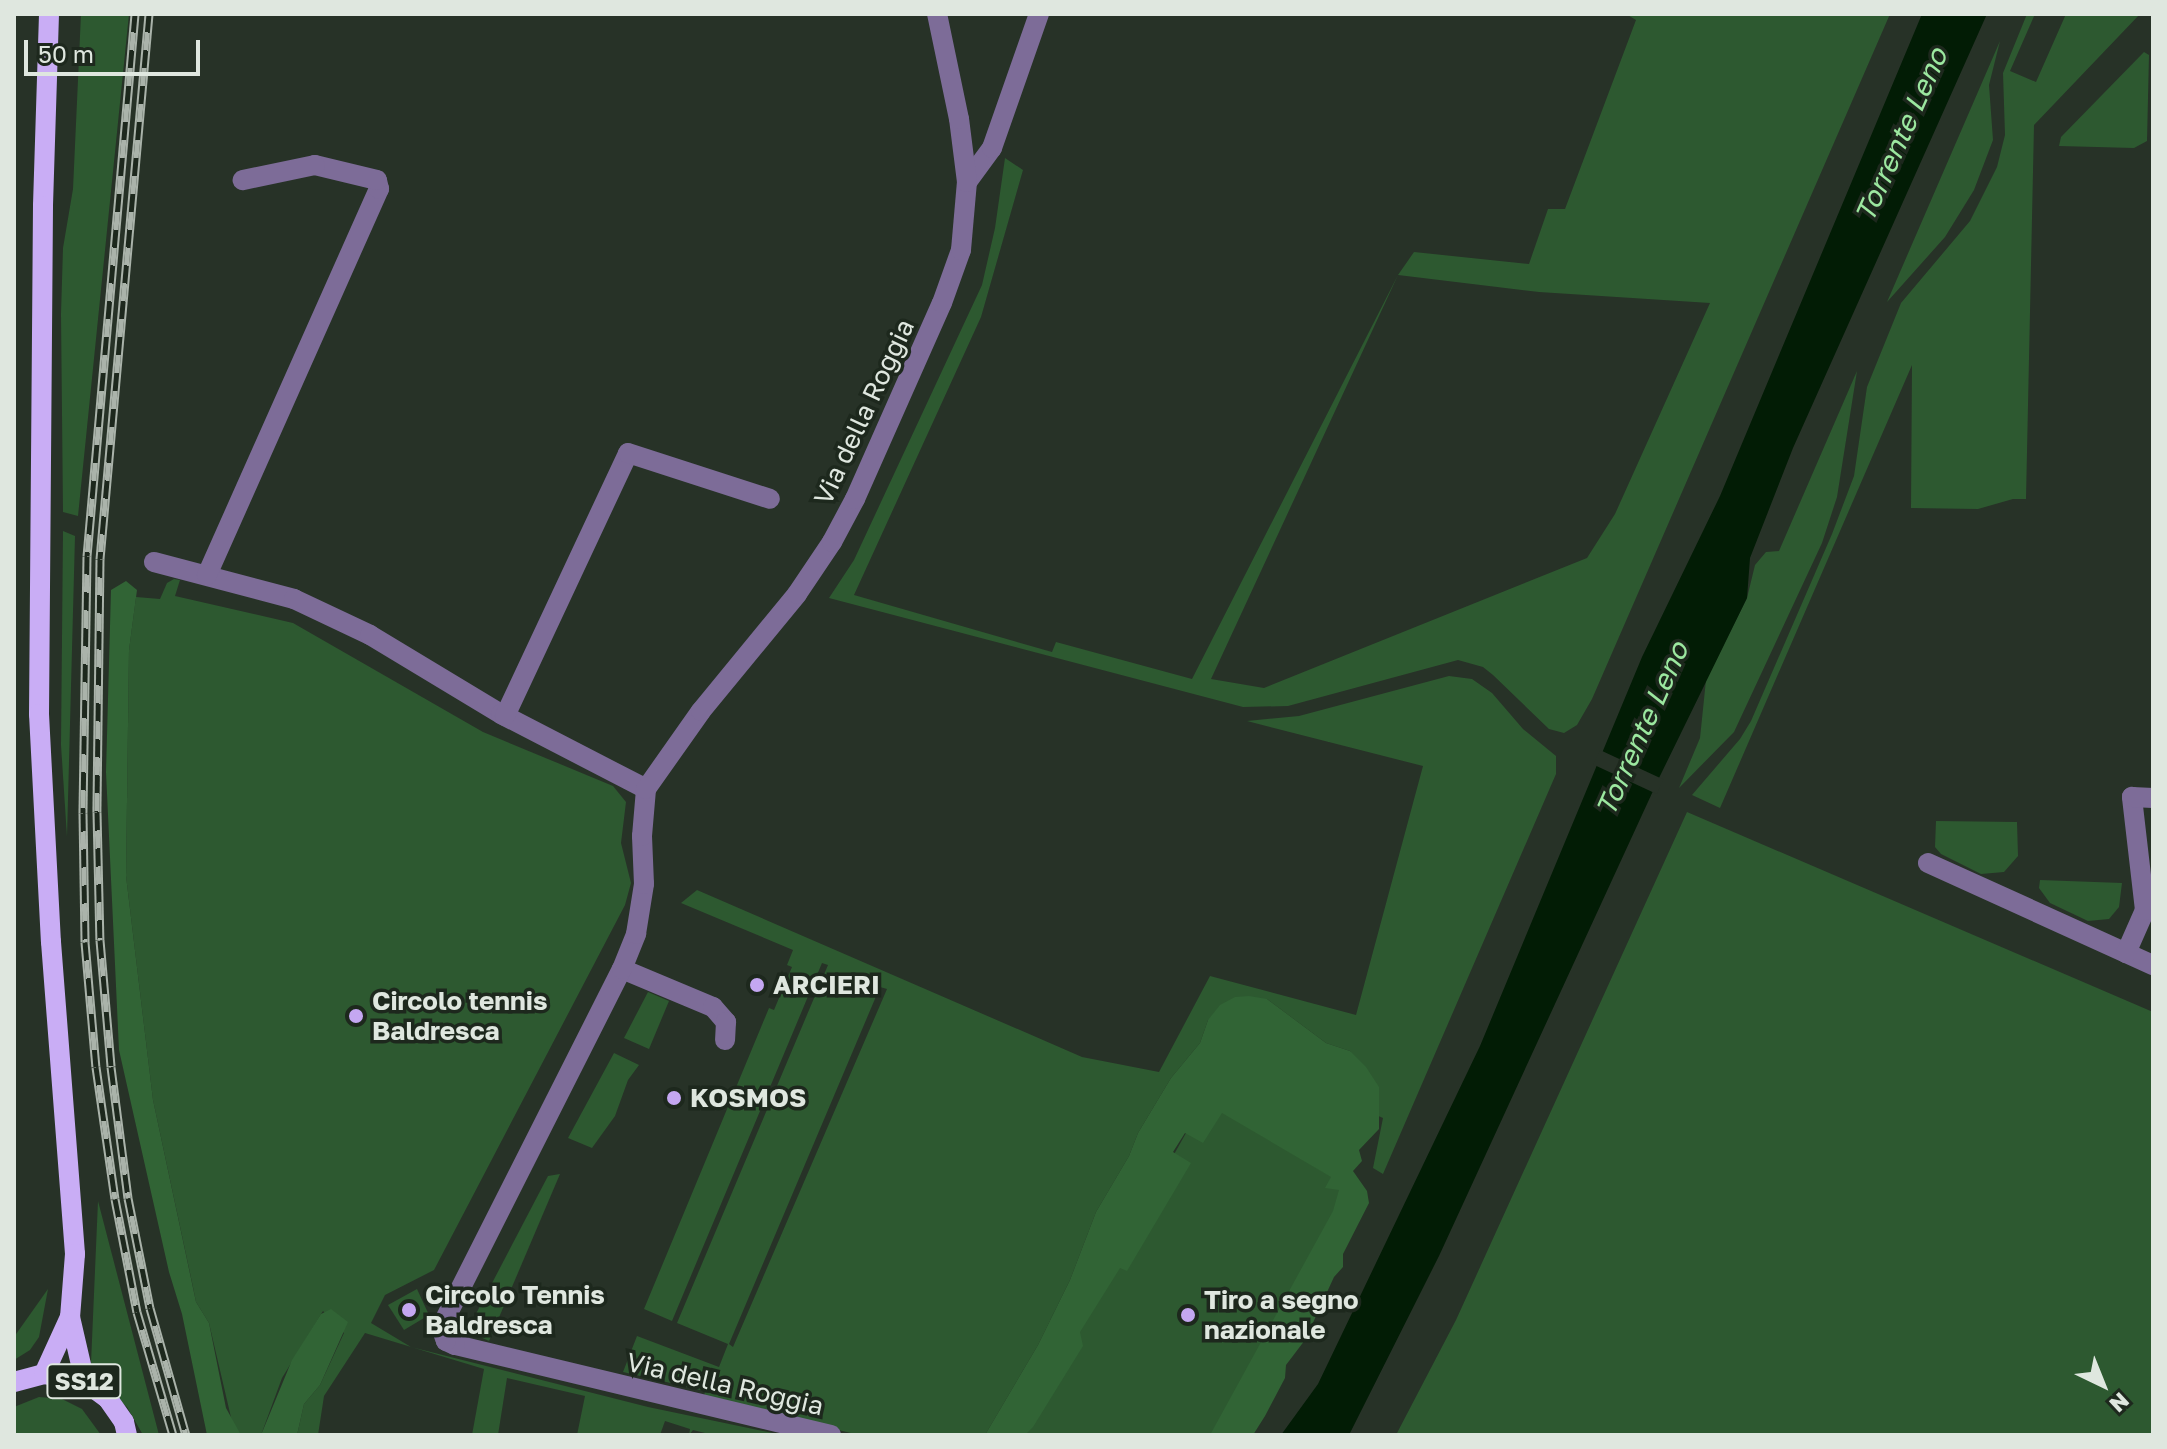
<!DOCTYPE html>
<html>
<head>
<meta charset="utf-8">
<style>
	body { margin:0 }
	#map { position:relative; width:2167px; height:1449px; overflow:hidden; background:#273227; font-family:"Golos Text",sans-serif }
	div>[style] { position:absolute }
	.green>* { inset:0; background:#2d5930 }
	.forest>* { inset:0; background:#316435 }
	.water>* { inset:0; background:#021c05 }
	.pier>* { inset:0; background:#273227; transform-origin:0 0 }
	.minor>* { height:20px; margin:-10px; padding:0 10px; transform-origin:10px; border-radius:10px; background:#7d6c98 }
	.major>* { height:20px; margin:-10px; padding:0 10px; transform-origin:10px; border-radius:10px; background:#c9adf5 }
	.rail>* { height:9px; margin-top:-4.5px; transform-origin:0; background:repeating-linear-gradient(90deg,#1d281d 0 18px,#aab3aa 0 36px); box-sizing:border-box; border-block:2px solid #aab3aa }
	.dots>* { width:22px; height:22px; translate:-50% -50%; box-sizing:border-box; border:4px solid #1d281d; border-radius:50% }
	span { translate:-50% -50%; white-space:nowrap; text-align:center; line-height:1.15; -webkit-text-stroke:7px #1d281d; paint-order:stroke }
	.shield-label span { padding:2px 6px; background:#1d281d; border:2px solid; border-radius:6px; -webkit-text-stroke-width:0 }
	.shield-label { font-size:24px; color:#dfe7df; font-weight:700 }
	.street-label { font-size:26px; color:#dfe7df }
	.poi-label { font-size:26px; color:#dfe7df; font-weight:700 }
	.left { translate:0 -50%; text-align:left }
	.water-label { font-size:28px; color:#9ce8a0; font-style:italic }
	.frame { position:absolute; inset:0; border:16px solid #dfe7df; pointer-events:none }
	.north { position:absolute; left:2063px; top:1345px; width:80px; height:80px; -webkit-text-stroke:6px #1d281d; paint-order:stroke; rotate:137deg; font-size:22px; font-weight:700; line-height:32px; text-align:center; color:#dfe7df }
	.north::after { content:''; display:block; margin:auto; width:28px; height:36px; background:#dfe7df; clip-path:polygon(50% 0,100% 100%,50% 72%,0 100%) }
	.scale { position:absolute; left:24px; top:40px; width:176px; height:36px; box-sizing:border-box; border:4px solid #dfe7df; border-top:0; padding-left:10px; font-size:24px; line-height:28px; white-space:nowrap; color:#dfe7df; -webkit-text-stroke:6px #1d281d; paint-order:stroke }
</style>
</head>
<body>
<div id="map">
	<div class="green">
		<div style="clip-path:polygon(81px 14px,129px 14px,78px 516px,63px 512px,61px 314px,63px 248px,73px 189px)"></div>
		<div style="clip-path:polygon(evenodd,1626px 14px,1890px 14px,1592px 699px,1577px 725px,1564px 733px,1549px 729px,1493px 675px,1483px 667px,1458px 660px,1288px 706px,1243px 707px,829px 598px,854px 560px,982px 285px,995px 228px,1005px 158px,1023px 170px,981px 317px,854px 595px,1052px 652px,1056px 642px,1192px 679px,1398px 275px,1414px 252px,1529px 264px,1548px 209px,1565px 209px,1636px 20px,1626px 14px,1398px 275px,1539px 292px,1710px 303px,1615px 514px,1587px 558px,1264px 688px,1211px 679px,1398px 275px)"></div>
		<div style="clip-path:polygon(2027px 14px,2035px 14px,2010px 71px,2036px 82px,2066px 14px,2140px 14px,2034px 125px,2026px 499px,2013px 499px,1978px 509px,1911px 508px,1912px 365px,1720px 808px,1692px 795px,1740px 739px,1751px 721px,1832px 534px,1854px 476px,1867px 387px,1901px 303px,1970px 221px,1997px 167px,2005px 135px,2003px 73px)"></div>
		<div style="clip-path:polygon(2000px 41px,1989px 85px,1993px 140px,1974px 190px,1945px 237px,1887px 302px)"></div>
		<div style="clip-path:polygon(2144px 52px,2149px 55px,2147px 141px,2134px 148px,2059px 146px,2061px 137px)"></div>
		<div style="clip-path:polygon(1857px 371px,1837px 497px,1822px 543px,1734px 732px,1679px 788px,1700px 738px,1706px 680px,1747px 598px,1755px 565px,1766px 552px,1779px 551px)"></div>
		<div style="clip-path:polygon(63px 531px,75px 536px,67px 837px,61px 745px)"></div>
		<div style="clip-path:polygon(174px 579px,180px 580px,175px 596px,293px 623px,483px 732px,613px 786px,626px 802px,621px 843px,631px 883px,625px 905px,434px 1270px,385px 1295px,371px 1323px,411px 1347px,648px 1407px,782px 1435px,713px 1435px,693px 1430px,689px 1435px,690px 1429px,665px 1421px,660px 1435px,577px 1435px,585px 1396px,507px 1378px,498px 1435px,472px 1435px,484px 1369px,365px 1333px,324px 1396px,318px 1435px,297px 1435px,304px 1404px,320px 1385px,344px 1333px,323px 1311px,282px 1378px,261px 1435px,241px 1435px,233px 1426px,209px 1323px,196px 1302px,193px 1287px,153px 1100px,126px 876px,129px 650px,136px 597px,160px 599px,167px 583px)"></div>
		<div style="clip-path:polygon(evenodd,1449px 676px,1472px 679px,1492px 693px,1523px 729px,1556px 756px,1556px 774px,1383px 1174px,1373px 1168px,1383px 1118px,1376px 1115px,1379px 1101px,1350px 1051px,1326px 1043px,1267px 999px,1208px 1020px,1200px 1043px,1171px 1078px,1138px 1133px,1129px 1156px,1096px 1212px,1070px 1280px,1038px 1345px,985px 1435px,859px 1435px,704px 1397px,705px 1391px,623px 1372px,637px 1336px,719px 1367px,728px 1344px,677px 1323px,828px 965px,822px 963px,672px 1321px,644px 1309px,769px 1008px,774px 1010px,792px 967px,787px 965px,793px 950px,681px 903px,697px 890px,1082px 1057px,1159px 1072px,1210px 976px,1356px 1015px,1423px 766px,1247px 721px,1299px 716px,1449px 676px,880px 987px,887px 989px,733px 1347px,729px 1344px,880px 987px)"></div>
		<div style="clip-path:polygon(1687px 812px,2153px 1012px,2153px 1435px,1396px 1435px,1456px 1320px)"></div>
		<div style="clip-path:polygon(1936px 821px,2017px 822px,2018px 856px,2004px 872px,1981px 874px,1941px 854px,1935px 847px)"></div>
		<div style="clip-path:polygon(2040px 880px,2122px 883px,2119px 907px,2109px 919px,2088px 921px,2050px 903px,2039px 888px)"></div>
		<div style="clip-path:polygon(648px 992px,669px 1001px,649px 1049px,624px 1038px)"></div>
		<div style="clip-path:polygon(614px 1053px,639px 1065px,628px 1080px,615px 1116px,592px 1148px,568px 1138px)"></div>
		<div style="clip-path:polygon(1204px 1101px,1332px 1177px,1353px 1198px,1231px 1435px,1016px 1435px)"></div>
		<div style="clip-path:polygon(560px 1174px,489px 1341px,467px 1331px,548px 1176px)"></div>
		<div style="clip-path:polygon(98px 1201px,159px 1435px,143px 1435px,127px 1407px,102px 1386px,91px 1363px)"></div>
		<div style="clip-path:polygon(48px 1289px,39px 1337px,30px 1350px,14px 1360px,14px 1337px)"></div>
		<div style="clip-path:polygon(417px 1289px,429px 1315px,404px 1330px,388px 1305px)"></div>
		<div style="clip-path:polygon(39px 1397px,62px 1399px,82px 1409px,101px 1435px,14px 1435px,14px 1407px)"></div>
	</div>
	<div class="forest">
		<div style="clip-path:polygon(126px 581px,137px 590px,129px 650px,126px 876px,153px 1100px,196px 1302px,209px 1323px,226px 1408px,241px 1435px,207px 1435px,182px 1314px,169px 1272px,119px 1050px,106px 772px,111px 590px)"></div>
		<div style="clip-path:polygon(1249px 996px,1267px 999px,1326px 1043px,1350px 1051px,1366px 1067px,1379px 1087px,1379px 1129px,1359px 1150px,1362px 1161px,1353px 1171px,1367px 1191px,1369px 1203px,1343px 1254px,1343px 1267px,1334px 1277px,1305px 1340px,1286px 1365px,1285px 1378px,1265px 1416px,1253px 1435px,1210px 1435px,1333px 1211px,1339px 1190px,1325px 1188px,1331px 1177px,1222px 1113px,1203px 1143px,1185px 1133px,1173px 1152px,1191px 1163px,1127px 1271px,1120px 1268px,1080px 1332px,1083px 1346px,1033px 1427px,1025px 1435px,985px 1435px,1038px 1345px,1070px 1280px,1096px 1212px,1129px 1156px,1138px 1133px,1171px 1078px,1200px 1043px,1208px 1020px,1220px 1005px,1235px 997px)"></div>
		<div style="clip-path:polygon(331px 1309px,348px 1322px,320px 1385px,304px 1404px,297px 1435px,261px 1435px,292px 1360px,321px 1314px)"></div>
	</div>
	<div class="water">
		<div style="clip-path:polygon(1922px 14px,1987px 14px,1793px 448px,1750px 558px,1747px 598px,1659px 778px,1439px 1256px,1349px 1435px,1281px 1435px,1318px 1384px,1480px 1046px,1642px 657px,1720px 496px)"></div>
	</div>
	<div class="pier">
		<div style="left:1600px;top:750px;width:70px;height:16px;rotate:25deg"></div>
	</div>
	<div class="minor">
		<div style="left:967px;top:182px;width:42px;rotate:-53.7deg"></div>
		<div style="left:992px;top:148px;width:142px;rotate:-70.7deg"></div>
		<div style="left:154px;top:562px;width:145px;rotate:14.8deg"></div>
		<div style="left:294px;top:599px;width:84px;rotate:25.3deg"></div>
		<div style="left:370px;top:635px;width:153px;rotate:31.1deg"></div>
		<div style="left:501px;top:714px;width:163px;rotate:27.3deg"></div>
		<div style="left:207px;top:575px;width:423px;rotate:-66deg"></div>
		<div style="left:379px;top:189px;width:9px;rotate:-103deg"></div>
		<div style="left:377px;top:180px;width:64px;rotate:-166.4deg"></div>
		<div style="left:315px;top:165px;width:74px;rotate:168.2deg"></div>
		<div style="left:505px;top:716px;width:290px;rotate:-64.9deg"></div>
		<div style="left:628px;top:453px;width:149px;rotate:17.9deg"></div>
		<div style="left:1928px;top:863px;width:247px;rotate:24.4deg"></div>
		<div style="left:2126px;top:953px;width:47px;rotate:-66.2deg"></div>
		<div style="left:2145px;top:910px;width:114px;rotate:-96.6deg"></div>
		<div style="left:2132px;top:797px;width:21px;rotate:3deg"></div>
		<div style="left:622px;top:969px;width:99px;rotate:22.7deg"></div>
		<div style="left:713px;top:1007px;width:20px;rotate:49deg"></div>
		<div style="left:726px;top:1022px;width:18px;rotate:93deg"></div>
		<div style="left:831px;top:1435px;width:387px;rotate:-166.5deg"></div>
		<div style="left:455px;top:1345px;width:10px;rotate:-156deg"></div>
		<div style="left:446px;top:1341px;width:15px;rotate:-110deg"></div>
		<div style="left:441px;top:1327px;width:401px;rotate:-63.2deg"></div>
		<div style="left:622px;top:969px;width:38px;rotate:-68deg"></div>
		<div style="left:636px;top:934px;width:51px;rotate:-80.9deg"></div>
		<div style="left:644px;top:884px;width:48px;rotate:-92.4deg"></div>
		<div style="left:642px;top:836px;width:47px;rotate:-85.1deg"></div>
		<div style="left:646px;top:789px;width:95px;rotate:-54.8deg"></div>
		<div style="left:701px;top:711px;width:151px;rotate:-50.6deg"></div>
		<div style="left:797px;top:594px;width:63px;rotate:-56.1deg"></div>
		<div style="left:832px;top:542px;width:49px;rotate:-61.9deg"></div>
		<div style="left:855px;top:499px;width:214px;rotate:-66.1deg"></div>
		<div style="left:942px;top:303px;width:56px;rotate:-70.3deg"></div>
		<div style="left:961px;top:250px;width:68px;rotate:-85deg"></div>
		<div style="left:967px;top:182px;width:64px;rotate:-97.2deg"></div>
		<div style="left:959px;top:119px;width:107px;rotate:-101.8deg"></div>
	</div>
	<div class="major">
		<div style="left:49px;top:14px;width:192px;rotate:91.8deg"></div>
		<div style="left:43px;top:206px;width:508px;rotate:90.45deg"></div>
		<div style="left:39px;top:714px;width:228px;rotate:87deg"></div>
		<div style="left:51px;top:942px;width:313px;rotate:85.6deg"></div>
		<div style="left:75px;top:1254px;width:63px;rotate:94.5deg"></div>
		<div style="left:70px;top:1317px;width:67px;rotate:77deg"></div>
		<div style="left:44px;top:1374px;width:63px;rotate:-65.5deg"></div>
		<div style="left:14px;top:1382px;width:31px;rotate:-15deg"></div>
		<div style="left:44px;top:1374px;width:42px;rotate:11deg"></div>
		<div style="left:85px;top:1382px;width:29px;rotate:36deg"></div>
		<div style="left:108px;top:1399px;width:28px;rotate:55deg"></div>
		<div style="left:124px;top:1422px;width:13px;rotate:77deg"></div>
	</div>
	<div class="rail">
		<div style="left:135px;top:14px;width:544px;rotate:95.06deg"></div>
		<div style="left:87px;top:556px;width:257px;rotate:90.9deg"></div>
		<div style="left:83px;top:813px;width:129px;rotate:89.1deg"></div>
		<div style="left:85px;top:942px;width:125px;rotate:85deg"></div>
		<div style="left:96px;top:1067px;width:133px;rotate:81.8deg"></div>
		<div style="left:115px;top:1199px;width:115px;rotate:79deg"></div>
		<div style="left:137px;top:1312px;width:128px;rotate:73.7deg"></div>
		<div style="left:149px;top:14px;width:547px;rotate:95.14deg"></div>
		<div style="left:100px;top:559px;width:253px;rotate:90.7deg"></div>
		<div style="left:97px;top:812px;width:128px;rotate:88.7deg"></div>
		<div style="left:100px;top:940px;width:127px;rotate:85deg"></div>
		<div style="left:111px;top:1067px;width:132px;rotate:82.6deg"></div>
		<div style="left:128px;top:1198px;width:112px;rotate:78.7deg"></div>
		<div style="left:150px;top:1308px;width:132px;rotate:74.2deg"></div>
	</div>
	<div class="dots">
		<div style="left:757px;top:985px;background:#c4a7f1"></div>
		<div style="left:356px;top:1016px;background:#c4a7f1"></div>
		<div style="left:674px;top:1098px;background:#c4a7f1"></div>
		<div style="left:409px;top:1310px;background:#c4a7f1"></div>
		<div style="left:1188px;top:1315px;background:#c4a7f1"></div>
	</div>
	<div class="shield-label">
		<span style="left:84px;top:1381px">SS12</span>
	</div>
	<div class="street-label">
		<span style="left:864px;top:412px;rotate:-65deg">Via della Roggia</span>
		<span style="left:725px;top:1384px;rotate:13deg">Via della Roggia</span>
	</div>
	<div class="poi-label">
		<span class="left" style="left:773px;top:985px">ARCIERI</span>
		<span class="left" style="left:372px;top:1016px">Circolo tennis<br>Baldresca</span>
		<span class="left" style="left:690px;top:1098px">KOSMOS</span>
		<span class="left" style="left:425px;top:1310px">Circolo Tennis<br>Baldresca</span>
		<span class="left" style="left:1204px;top:1315px">Tiro a segno<br>nazionale</span>
	</div>
	<div class="water-label">
		<span style="left:1901px;top:135px;rotate:-66deg">Torrente Leno</span>
		<span style="left:1642px;top:729px;rotate:-66deg">Torrente Leno</span>
	</div>
	<div class="frame"></div>
	<div class="north">N</div>
	<div class="scale">50 m</div>
</div>
</body>
</html>
